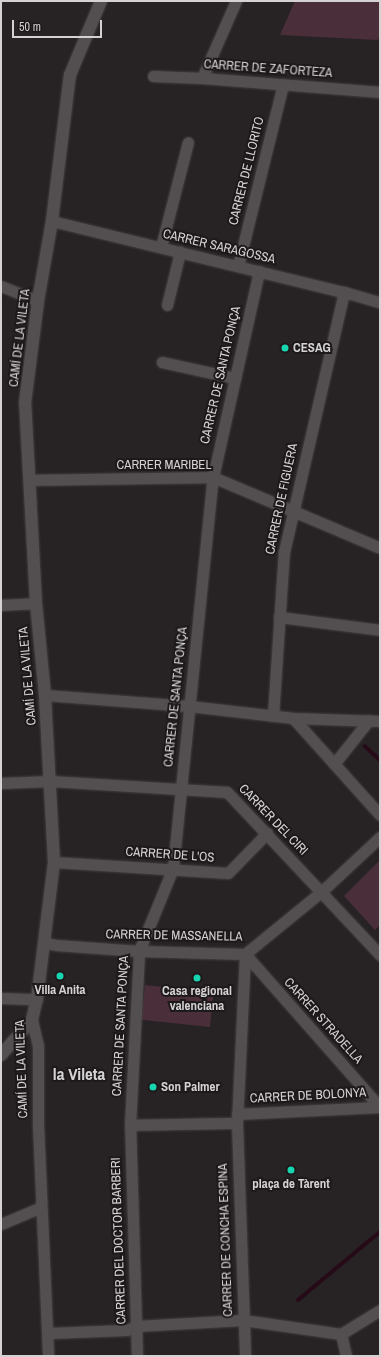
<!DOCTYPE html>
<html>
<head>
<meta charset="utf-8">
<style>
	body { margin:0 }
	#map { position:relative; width:381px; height:1357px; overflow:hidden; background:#272324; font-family:"Archivo Narrow",sans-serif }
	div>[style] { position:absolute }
	.green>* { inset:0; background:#4a2f3a; transform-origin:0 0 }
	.stream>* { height:3.5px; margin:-1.75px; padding:0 1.75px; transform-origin:1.75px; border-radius:1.75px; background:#270a17 }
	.roads { filter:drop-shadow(0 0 1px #433f40) drop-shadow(0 0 1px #433f40) }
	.street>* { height:11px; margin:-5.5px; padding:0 5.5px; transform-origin:5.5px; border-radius:5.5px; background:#534f50 }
	.secondary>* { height:12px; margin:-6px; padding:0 6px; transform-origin:6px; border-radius:6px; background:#534f50 }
	.dots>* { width:11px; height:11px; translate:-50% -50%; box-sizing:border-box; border:2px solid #1d191b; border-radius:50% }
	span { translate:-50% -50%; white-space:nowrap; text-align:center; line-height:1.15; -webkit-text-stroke:4px #1d191b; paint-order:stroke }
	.street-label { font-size:13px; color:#d5d2d3 }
	.poi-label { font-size:13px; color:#d5d2d3; font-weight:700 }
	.left { translate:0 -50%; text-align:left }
	.district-label { font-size:17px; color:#d5d2d3; font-weight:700 }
	.frame { position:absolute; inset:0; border:2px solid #d5d2d3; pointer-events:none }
	.scale { position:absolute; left:12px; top:20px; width:90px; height:18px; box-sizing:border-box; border:2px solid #d5d2d3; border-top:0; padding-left:5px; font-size:12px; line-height:14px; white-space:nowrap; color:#d5d2d3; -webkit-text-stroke:3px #1d191b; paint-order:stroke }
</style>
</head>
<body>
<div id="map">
	<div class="green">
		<div style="clip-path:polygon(295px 1px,380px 1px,380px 35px,378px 40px,280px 35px)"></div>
		<div style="clip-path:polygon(380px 860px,380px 925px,375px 930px,344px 896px)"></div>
		<div style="left:145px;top:985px;width:69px;height:35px;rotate:6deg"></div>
	</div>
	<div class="stream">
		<div style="left:365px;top:746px;width:21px;rotate:43deg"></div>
		<div style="left:298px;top:1300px;width:107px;rotate:-39.7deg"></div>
	</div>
	<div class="roads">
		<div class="street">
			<div style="left:153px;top:76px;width:49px;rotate:2.3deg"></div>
			<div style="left:202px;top:78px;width:179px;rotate:4.5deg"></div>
			<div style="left:202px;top:78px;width:84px;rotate:-66.2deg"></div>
			<div style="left:52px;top:221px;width:301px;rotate:13.7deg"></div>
			<div style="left:344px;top:292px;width:37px;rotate:16deg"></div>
			<div style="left:161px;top:247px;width:108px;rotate:-75.6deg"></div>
			<div style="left:238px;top:266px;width:187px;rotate:-76.1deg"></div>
			<div style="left:1px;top:286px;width:40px;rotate:22deg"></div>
			<div style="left:167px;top:305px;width:55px;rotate:-76.2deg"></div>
			<div style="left:162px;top:362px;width:75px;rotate:12.4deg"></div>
			<div style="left:29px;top:480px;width:184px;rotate:-0.9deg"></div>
			<div style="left:213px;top:477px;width:181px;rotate:23deg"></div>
			<div style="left:1px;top:605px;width:35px;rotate:-3deg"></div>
			<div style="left:279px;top:617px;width:102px;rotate:7.3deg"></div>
			<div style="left:45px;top:695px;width:144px;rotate:4.4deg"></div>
			<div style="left:189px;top:706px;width:105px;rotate:6.6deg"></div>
			<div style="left:293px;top:718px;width:87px;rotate:2deg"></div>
			<div style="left:273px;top:716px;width:164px;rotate:-86.2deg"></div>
			<div style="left:284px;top:552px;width:267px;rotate:-77deg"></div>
			<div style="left:293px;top:718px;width:130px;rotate:48.1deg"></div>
			<div style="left:334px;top:764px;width:56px;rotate:-51.5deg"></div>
			<div style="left:1px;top:783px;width:49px;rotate:-2.3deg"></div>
			<div style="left:50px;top:781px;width:177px;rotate:3.6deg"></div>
			<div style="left:227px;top:792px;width:224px;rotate:46.8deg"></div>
			<div style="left:54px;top:862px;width:174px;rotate:3.6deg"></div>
			<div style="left:228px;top:873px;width:56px;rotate:-45.7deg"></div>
			<div style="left:45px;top:943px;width:11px;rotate:10deg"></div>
			<div style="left:56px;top:945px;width:83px;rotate:4.1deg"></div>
			<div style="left:139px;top:951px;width:106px;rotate:1.6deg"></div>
			<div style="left:245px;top:954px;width:98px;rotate:-39.2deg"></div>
			<div style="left:321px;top:892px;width:81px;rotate:-43deg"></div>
			<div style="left:245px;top:954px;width:169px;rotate:92.7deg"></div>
			<div style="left:237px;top:1123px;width:233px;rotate:88deg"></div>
			<div style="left:245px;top:954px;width:204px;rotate:48.6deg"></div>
			<div style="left:1px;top:998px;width:36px;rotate:2deg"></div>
			<div style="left:32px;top:1020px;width:27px;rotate:77deg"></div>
			<div style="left:38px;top:1046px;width:78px;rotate:90deg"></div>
			<div style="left:38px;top:1124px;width:232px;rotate:87.5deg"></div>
			<div style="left:237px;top:1114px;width:143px;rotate:-2.8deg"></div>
			<div style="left:130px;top:1125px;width:107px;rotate:-1.1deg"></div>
			<div style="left:1px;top:1224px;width:43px;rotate:-23deg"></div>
			<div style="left:48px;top:1333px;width:79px;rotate:-2.2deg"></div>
			<div style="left:127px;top:1330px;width:10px;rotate:-24deg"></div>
			<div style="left:136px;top:1326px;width:107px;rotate:-3.2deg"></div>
			<div style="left:243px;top:1320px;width:99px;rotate:8.1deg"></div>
			<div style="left:341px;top:1334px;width:46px;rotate:-31.6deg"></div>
			<div style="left:341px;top:1334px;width:23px;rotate:77deg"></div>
			<div style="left:137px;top:1356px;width:231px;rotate:-91.7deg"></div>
			<div style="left:130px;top:1125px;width:174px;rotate:-87deg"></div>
			<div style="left:139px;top:951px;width:90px;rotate:-67.7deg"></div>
			<div style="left:173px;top:868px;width:393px;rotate:-84.2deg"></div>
			<div style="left:213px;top:477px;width:211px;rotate:-77.4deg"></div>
		</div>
		<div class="secondary">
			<div style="left:1px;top:1055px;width:47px;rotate:-48.5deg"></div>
			<div style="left:32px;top:1020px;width:22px;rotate:-77deg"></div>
			<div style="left:37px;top:999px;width:138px;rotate:-82.9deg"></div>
			<div style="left:54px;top:862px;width:167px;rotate:-93.1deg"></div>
			<div style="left:45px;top:695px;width:92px;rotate:-95.6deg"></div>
			<div style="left:36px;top:603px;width:200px;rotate:-93.1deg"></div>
			<div style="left:25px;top:403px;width:103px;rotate:-82.7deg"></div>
			<div style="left:38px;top:301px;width:81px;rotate:-80.1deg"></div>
			<div style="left:52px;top:221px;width:147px;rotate:-83deg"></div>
			<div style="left:70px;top:75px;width:80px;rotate:-67.3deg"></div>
		</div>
	</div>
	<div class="dots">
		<div style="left:285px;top:348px;background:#18d5b2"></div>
		<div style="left:60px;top:976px;background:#18d5b2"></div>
		<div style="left:197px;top:978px;background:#18d5b2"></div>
		<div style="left:153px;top:1087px;background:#18d5b2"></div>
		<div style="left:291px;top:1170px;background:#18d5b2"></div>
	</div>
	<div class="street-label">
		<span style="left:268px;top:69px;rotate:4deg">CARRER DE ZAFORTEZA</span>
		<span style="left:247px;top:171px;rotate:-76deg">CARRER DE LLORITO</span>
		<span style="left:219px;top:247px;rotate:13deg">CARRER SARAGOSSA</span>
		<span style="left:20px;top:338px;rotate:-83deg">CAMÍ DE LA VILETA</span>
		<span style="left:221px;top:375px;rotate:-77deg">CARRER DE SANTA PONÇA</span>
		<span style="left:164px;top:465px">CARRER MARIBEL</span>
		<span style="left:282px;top:499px;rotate:-78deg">CARRER DE FIGUERA</span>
		<span style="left:28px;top:676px;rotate:-95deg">CAMÍ DE LA VILETA</span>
		<span style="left:176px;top:697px;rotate:-84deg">CARRER DE SANTA PONÇA</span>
		<span style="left:273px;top:820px;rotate:46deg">CARRER DEL CIRI</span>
		<span style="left:170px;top:855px;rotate:4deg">CARRER DE L'OS</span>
		<span style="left:174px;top:936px;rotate:1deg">CARRER DE MASSANELLA</span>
		<span style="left:323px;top:1021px;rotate:48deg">CARRER STRADELLA</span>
		<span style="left:121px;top:1026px;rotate:-87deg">CARRER DE SANTA PONÇA</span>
		<span style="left:22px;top:1069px;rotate:-92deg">CAMÍ DE LA VILETA</span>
		<span style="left:308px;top:1096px;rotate:-3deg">CARRER DE BOLONYA</span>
		<span style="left:226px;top:1240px;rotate:-92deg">CARRER DE CONCHA ESPINA</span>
		<span style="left:119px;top:1241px;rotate:-92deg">CARRER DEL DOCTOR BARBERI</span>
	</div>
	<div class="poi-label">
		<span class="left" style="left:293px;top:348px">CESAG</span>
		<span style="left:60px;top:990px">Villa Anita</span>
		<span style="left:197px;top:999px">Casa regional<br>valenciana</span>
		<span class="left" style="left:161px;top:1087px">Son Palmer</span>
		<span style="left:291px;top:1184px">plaça de Tàrent</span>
	</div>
	<div class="district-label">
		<span style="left:79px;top:1074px">la Vileta</span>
	</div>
	<div class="frame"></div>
	<div class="scale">50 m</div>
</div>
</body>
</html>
